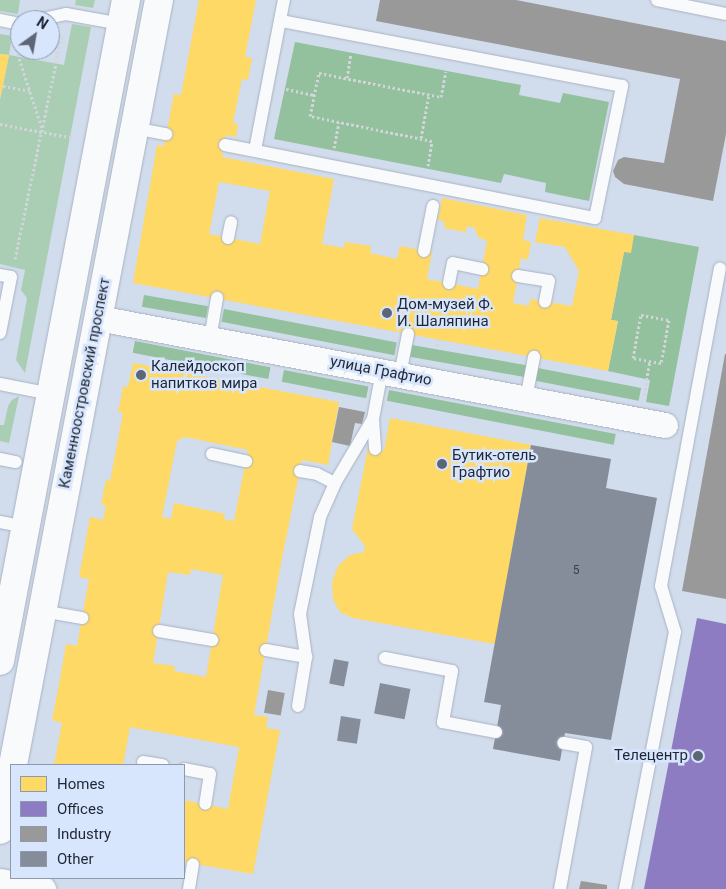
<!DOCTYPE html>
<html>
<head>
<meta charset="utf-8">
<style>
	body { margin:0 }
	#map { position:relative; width:726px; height:889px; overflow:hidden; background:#d1dced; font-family:Roboto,sans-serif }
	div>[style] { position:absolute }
	.green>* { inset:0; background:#aaceb4 }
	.forest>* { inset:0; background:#93c09d; transform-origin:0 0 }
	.homes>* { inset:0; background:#ffd966 }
	.offices>* { inset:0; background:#8e7cc3 }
	.industry>* { inset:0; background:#999; transform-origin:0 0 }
	.building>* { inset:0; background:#858d9a; transform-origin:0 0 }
	.path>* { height:3px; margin-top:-1.5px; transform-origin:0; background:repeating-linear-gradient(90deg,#d2d5da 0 2.5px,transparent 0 5px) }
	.roads { filter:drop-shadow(0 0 1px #a9b2c0) drop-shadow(0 0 1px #a9b2c0) }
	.lane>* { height:12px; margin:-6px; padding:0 6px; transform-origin:6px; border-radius:6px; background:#f8fafc }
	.street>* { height:25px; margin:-12.5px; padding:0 12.5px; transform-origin:12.5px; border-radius:12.5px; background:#f8fafc }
	.primary>* { height:28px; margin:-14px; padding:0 14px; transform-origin:14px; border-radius:14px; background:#f8fafc }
	.dots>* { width:14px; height:14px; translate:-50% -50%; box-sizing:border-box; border:2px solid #d7e5fd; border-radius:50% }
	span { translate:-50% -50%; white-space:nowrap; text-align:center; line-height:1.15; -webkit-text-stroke:5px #d7e5fd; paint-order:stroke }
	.number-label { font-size:12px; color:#38404f }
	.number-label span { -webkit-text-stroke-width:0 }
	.poi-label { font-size:15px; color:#1f2736 }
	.left { translate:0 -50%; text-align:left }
	.right { translate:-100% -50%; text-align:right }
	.street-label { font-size:15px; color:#1f2736 }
	.legend { position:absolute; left:10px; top:764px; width:175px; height:115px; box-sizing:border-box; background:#d7e5fd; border:1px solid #8d99ad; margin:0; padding:6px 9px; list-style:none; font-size:15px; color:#1f2736 }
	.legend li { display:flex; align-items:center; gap:10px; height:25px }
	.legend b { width:25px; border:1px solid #8d99ad }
	.north { position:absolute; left:10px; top:10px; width:50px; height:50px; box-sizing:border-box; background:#d7e5fd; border:1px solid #8d99ad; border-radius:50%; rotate:32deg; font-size:14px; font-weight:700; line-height:20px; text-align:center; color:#1f2736 }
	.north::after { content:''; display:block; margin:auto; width:18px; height:22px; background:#5d6676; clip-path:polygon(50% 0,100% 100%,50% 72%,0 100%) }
</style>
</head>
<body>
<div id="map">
	<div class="green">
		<div style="clip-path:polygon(0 0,20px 0,18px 14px,0 11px)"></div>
		<div style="clip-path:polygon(76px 0,95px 0,93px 8px,75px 5px)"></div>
		<div style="clip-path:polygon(72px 24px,91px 27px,25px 373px,16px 360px,27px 298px,21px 290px,25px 270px,0 264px,0 100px,9px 55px,0 54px,0 34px,12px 36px,9px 55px,64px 65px)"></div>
		<div style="clip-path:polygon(19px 396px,9px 443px,0 441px,0 425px,4px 425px,8px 406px,12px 400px)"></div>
	</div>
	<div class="forest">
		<div style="clip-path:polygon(295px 42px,521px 85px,519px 95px,560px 103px,563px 93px,609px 102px,589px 201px,545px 192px,546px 183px,504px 174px,501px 183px,274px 139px)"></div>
		<div style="clip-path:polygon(634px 235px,699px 247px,669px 406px,646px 402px,650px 380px,608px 371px,618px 321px,611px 320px,624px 252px)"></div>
		<div style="left:144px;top:295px;width:65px;height:12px;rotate:10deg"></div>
		<div style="left:224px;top:309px;width:176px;height:13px;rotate:11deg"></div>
		<div style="left:135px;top:341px;width:138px;height:12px;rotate:11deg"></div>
		<div style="left:412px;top:345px;width:116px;height:12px;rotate:10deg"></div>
		<div style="left:538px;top:368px;width:105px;height:13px;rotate:11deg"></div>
		<div style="left:284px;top:370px;width:86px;height:12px;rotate:11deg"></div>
		<div style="left:389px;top:390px;width:231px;height:11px;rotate:11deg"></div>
	</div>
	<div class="homes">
		<div style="clip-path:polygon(evenodd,199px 0,256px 0,245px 57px,252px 58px,249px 74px,248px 80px,242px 79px,233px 123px,238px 124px,236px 137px,226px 135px,222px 157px,334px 179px,322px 244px,344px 248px,345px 242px,371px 246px,370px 253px,397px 259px,400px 246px,432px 252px,427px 279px,478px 289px,487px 241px,478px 237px,475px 228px,467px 226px,466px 232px,444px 228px,445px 222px,438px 220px,442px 198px,527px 215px,523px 240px,531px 242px,528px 260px,521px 258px,513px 303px,529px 306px,530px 299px,572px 306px,579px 271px,565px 247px,535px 242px,540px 218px,634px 235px,631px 253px,624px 252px,611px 320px,618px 321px,608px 371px,133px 283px,157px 145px,164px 146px,174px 94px,181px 95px,199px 0,219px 182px,270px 191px,260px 244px,209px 234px,219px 182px)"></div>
		<div style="clip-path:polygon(0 54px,9px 55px,1px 95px,0 95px)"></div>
		<div style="clip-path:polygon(evenodd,133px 363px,339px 402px,328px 465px,302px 460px,281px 563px,254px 715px,268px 717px,266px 728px,280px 730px,253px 874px,184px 862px,184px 800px,228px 809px,239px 747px,130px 727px,123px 765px,54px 765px,62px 723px,52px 720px,60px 679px,66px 644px,77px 646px,89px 579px,79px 577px,90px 517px,103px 520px,106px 506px,101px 504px,106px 480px,110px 481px,123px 413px,118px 412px,121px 398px,123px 386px,128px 387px,133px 363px,185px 437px,248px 450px,234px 521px,224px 519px,225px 514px,174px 503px,171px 519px,162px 517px,177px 441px,185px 437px,133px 363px,191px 569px,223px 575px,206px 677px,174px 671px,175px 666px,153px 663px,168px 572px,190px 575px,191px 569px)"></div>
		<div style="clip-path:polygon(390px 418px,531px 445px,495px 644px,353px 618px,340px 612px,333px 599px,332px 582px,338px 566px,350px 555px,364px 552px,365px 546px,352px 529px,368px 448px,384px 451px)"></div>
	</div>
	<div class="offices">
		<div style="clip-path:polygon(697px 618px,726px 624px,726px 889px,644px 889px)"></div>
	</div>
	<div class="industry">
		<div style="clip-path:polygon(380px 0,516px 0,726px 41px,726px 134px,713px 201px,624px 184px,615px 177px,613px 171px,618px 160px,624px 157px,664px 163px,680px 79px,376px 21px)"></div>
		<div style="clip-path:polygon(725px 354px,726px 354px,726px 599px,682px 591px)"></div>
		<div style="clip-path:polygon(339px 407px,365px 412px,362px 424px,355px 423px,350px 446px,332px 442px)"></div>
		<div style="left:268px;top:690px;width:17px;height:23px;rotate:10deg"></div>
		<div style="clip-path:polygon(581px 881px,607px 885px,607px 889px,579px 889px)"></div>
	</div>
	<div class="building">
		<div style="clip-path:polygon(531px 445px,611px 459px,606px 488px,657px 498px,611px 740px,565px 733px,560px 761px,493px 749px,501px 705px,484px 702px)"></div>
		<div style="left:334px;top:659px;width:15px;height:25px;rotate:11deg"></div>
		<div style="left:380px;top:683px;width:31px;height:31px;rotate:11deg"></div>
		<div style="left:341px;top:716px;width:20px;height:25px;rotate:9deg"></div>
	</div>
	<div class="path">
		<div style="left:17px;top:42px;width:7px;rotate:98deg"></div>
		<div style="left:16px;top:49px;width:86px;rotate:71.8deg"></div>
		<div style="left:347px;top:78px;width:24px;rotate:-81deg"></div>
		<div style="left:3px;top:86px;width:27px;rotate:10deg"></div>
		<div style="left:286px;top:89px;width:29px;rotate:12deg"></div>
		<div style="left:0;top:124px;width:75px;rotate:10.7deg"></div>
		<div style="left:421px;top:138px;width:44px;rotate:-79.5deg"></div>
		<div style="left:334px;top:148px;width:26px;rotate:-79deg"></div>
		<div style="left:428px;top:166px;width:25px;rotate:-81deg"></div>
		<div style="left:432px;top:141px;width:125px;rotate:-168.4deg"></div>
		<div style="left:310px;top:116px;width:44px;rotate:-78.2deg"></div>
		<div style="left:319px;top:73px;width:124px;rotate:11.1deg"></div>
		<div style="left:441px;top:97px;width:26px;rotate:-79deg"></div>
		<div style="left:15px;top:259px;width:229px;rotate:-78.2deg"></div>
		<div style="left:641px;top:315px;width:28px;rotate:10deg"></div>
		<div style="left:669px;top:320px;width:44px;rotate:100.5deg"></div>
		<div style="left:661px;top:363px;width:28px;rotate:-170deg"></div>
		<div style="left:633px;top:358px;width:44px;rotate:-79.5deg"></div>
		<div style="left:437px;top:346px;width:6px;rotate:-81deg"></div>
		<div style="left:644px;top:395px;width:35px;rotate:-80deg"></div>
	</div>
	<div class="roads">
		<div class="lane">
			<div style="left:657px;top:0;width:70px;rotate:11.5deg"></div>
			<div style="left:0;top:20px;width:20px;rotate:11deg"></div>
			<div style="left:38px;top:20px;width:29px;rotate:-12deg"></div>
			<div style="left:66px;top:14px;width:56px;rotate:10.3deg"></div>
			<div style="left:134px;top:128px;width:33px;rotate:11deg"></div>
			<div style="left:225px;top:145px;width:377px;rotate:11.2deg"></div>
			<div style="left:595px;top:218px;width:135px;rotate:-78.4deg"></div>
			<div style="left:622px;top:86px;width:348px;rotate:-169.2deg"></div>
			<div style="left:255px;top:150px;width:153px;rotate:-79.1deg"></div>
			<div style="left:228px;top:238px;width:16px;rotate:-79deg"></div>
			<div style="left:424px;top:251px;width:46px;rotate:-78.7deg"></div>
			<div style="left:0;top:275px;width:11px;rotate:10deg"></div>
			<div style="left:11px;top:277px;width:57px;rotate:101.1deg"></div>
			<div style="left:518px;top:276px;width:31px;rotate:9deg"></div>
			<div style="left:549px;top:281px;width:21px;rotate:101deg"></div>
			<div style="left:449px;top:283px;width:20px;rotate:-79deg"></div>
			<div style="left:453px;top:263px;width:30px;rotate:12deg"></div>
			<div style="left:210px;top:339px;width:42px;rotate:-80.3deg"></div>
			<div style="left:400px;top:375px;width:42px;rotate:-79deg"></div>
			<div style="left:0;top:384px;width:52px;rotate:11.1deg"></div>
			<div style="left:526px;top:399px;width:43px;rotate:-79.2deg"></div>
			<div style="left:373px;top:419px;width:30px;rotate:86deg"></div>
			<div style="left:212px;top:454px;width:35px;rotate:12deg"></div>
			<div style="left:0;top:459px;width:16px;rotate:11deg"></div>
			<div style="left:300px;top:471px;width:17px;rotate:10deg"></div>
			<div style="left:317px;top:474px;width:20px;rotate:27deg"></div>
			<div style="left:0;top:522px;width:26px;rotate:11deg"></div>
			<div style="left:42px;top:611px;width:41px;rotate:9.9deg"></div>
			<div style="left:159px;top:631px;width:54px;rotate:9.6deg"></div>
			<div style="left:266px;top:650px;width:41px;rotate:9.9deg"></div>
			<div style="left:385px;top:658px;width:68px;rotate:11deg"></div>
			<div style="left:452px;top:671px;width:52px;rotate:100deg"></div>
			<div style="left:443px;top:722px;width:54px;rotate:10.7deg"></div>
			<div style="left:298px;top:706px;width:50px;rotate:-80.7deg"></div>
			<div style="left:306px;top:657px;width:43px;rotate:-97.9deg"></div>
			<div style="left:300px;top:614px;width:99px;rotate:-78.3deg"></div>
			<div style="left:320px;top:517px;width:37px;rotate:-66deg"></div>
			<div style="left:335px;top:483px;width:74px;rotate:-59.3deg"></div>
			<div style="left:373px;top:419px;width:49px;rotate:-79.4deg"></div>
			<div style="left:143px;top:762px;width:20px;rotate:9deg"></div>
			<div style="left:184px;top:769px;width:26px;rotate:11deg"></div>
			<div style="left:210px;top:774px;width:30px;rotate:99deg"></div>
			<div style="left:189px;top:889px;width:25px;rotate:-81deg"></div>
			<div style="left:560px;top:889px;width:144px;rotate:-79.6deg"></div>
			<div style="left:586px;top:747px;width:23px;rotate:-170deg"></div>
			<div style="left:625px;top:889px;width:262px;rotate:-79deg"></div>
			<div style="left:675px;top:632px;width:48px;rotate:-106.9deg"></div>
			<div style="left:661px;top:586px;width:323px;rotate:-79.5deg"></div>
		</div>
		<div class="street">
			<div style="left:98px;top:318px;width:577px;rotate:10.69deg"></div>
			<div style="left:0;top:881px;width:44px;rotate:10.5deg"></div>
		</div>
		<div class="primary">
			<div style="left:0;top:661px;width:673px;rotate:-79.21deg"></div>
			<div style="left:13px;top:765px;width:779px;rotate:-79.2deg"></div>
			<div style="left:0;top:830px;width:59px;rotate:-79.3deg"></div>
		</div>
	</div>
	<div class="dots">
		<div style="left:387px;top:313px;background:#5d6676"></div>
		<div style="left:141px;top:375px;background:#5d6676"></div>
		<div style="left:442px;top:464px;background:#5d6676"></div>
		<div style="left:698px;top:756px;background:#5d6676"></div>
	</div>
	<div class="number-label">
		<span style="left:576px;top:571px">5</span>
	</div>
	<div class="poi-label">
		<span class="left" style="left:397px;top:313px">Дом-музей Ф.<br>И. Шаляпина</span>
		<span class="left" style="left:151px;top:375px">Калейдоскоп<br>напитков мира</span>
		<span class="left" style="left:452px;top:464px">Бутик-отель<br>Графтио</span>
		<span class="right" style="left:688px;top:756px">Телецентр</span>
	</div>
	<div class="street-label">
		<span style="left:381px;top:371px;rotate:11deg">улица Графтио</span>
		<span style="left:85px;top:383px;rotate:-79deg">Каменноостровский проспект</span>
	</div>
	<ul class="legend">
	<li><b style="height:14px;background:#ffd966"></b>Homes</li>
	<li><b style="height:14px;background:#8e7cc3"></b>Offices</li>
	<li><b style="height:14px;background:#999"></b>Industry</li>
	<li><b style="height:14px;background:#858d9a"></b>Other</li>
	</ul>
	<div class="north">N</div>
</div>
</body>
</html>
